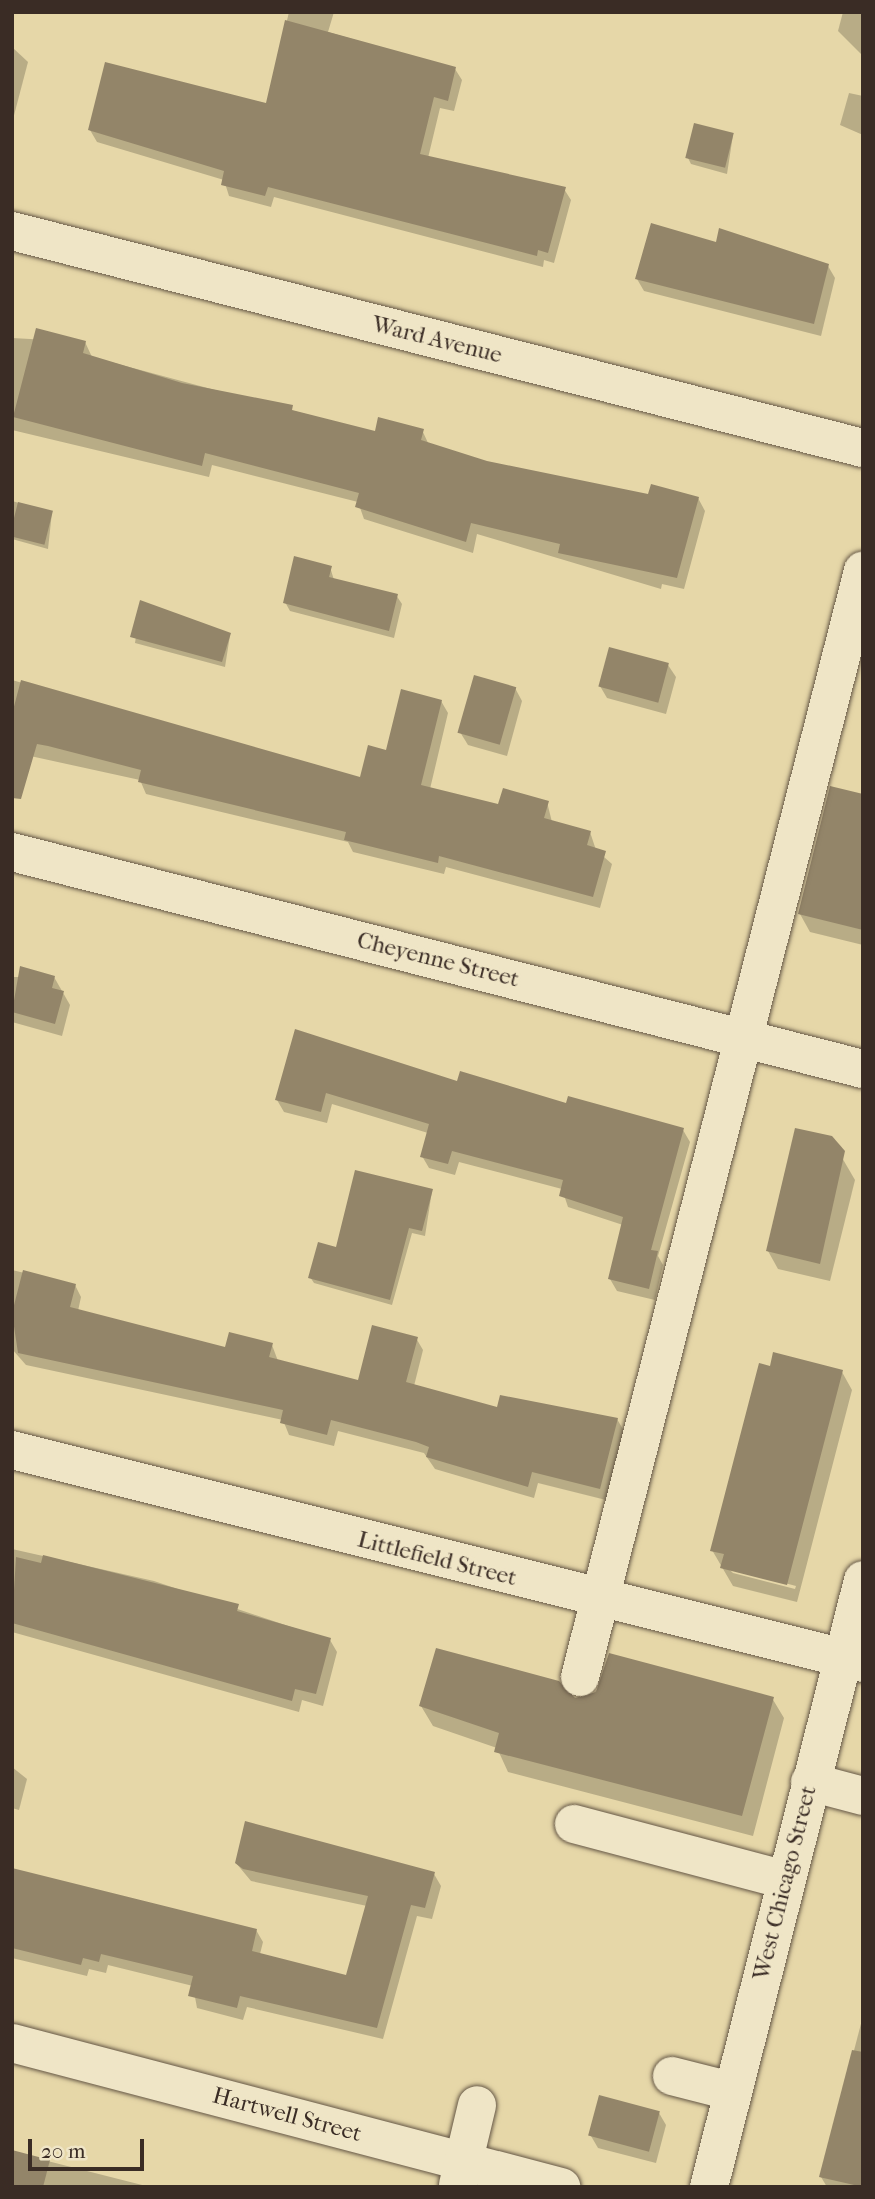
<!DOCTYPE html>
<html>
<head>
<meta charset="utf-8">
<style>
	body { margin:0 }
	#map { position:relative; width:875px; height:2199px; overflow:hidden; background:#e6d7a8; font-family:"IM FELL French Canon",serif }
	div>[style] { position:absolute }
	.shadow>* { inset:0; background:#0003 }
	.building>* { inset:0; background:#938569; transform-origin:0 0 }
	.roads { filter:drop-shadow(0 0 2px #655746) drop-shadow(0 0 2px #655746) }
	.minor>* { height:38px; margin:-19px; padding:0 19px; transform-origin:19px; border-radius:19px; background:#efe5c6 }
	span { translate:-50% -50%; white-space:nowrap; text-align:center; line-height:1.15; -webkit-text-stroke:6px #efe5c6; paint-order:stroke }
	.street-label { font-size:23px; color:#3a2c25 }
	.frame { position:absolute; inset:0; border:14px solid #3a2c25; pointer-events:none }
	.scale { position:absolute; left:28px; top:2139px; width:116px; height:32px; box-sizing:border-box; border:4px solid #3a2c25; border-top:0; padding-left:9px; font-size:21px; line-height:24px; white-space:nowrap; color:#3a2c25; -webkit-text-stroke:5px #efe5c6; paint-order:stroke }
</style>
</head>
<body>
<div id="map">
	<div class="shadow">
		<div style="clip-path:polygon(289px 12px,334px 12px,328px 32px,455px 69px,462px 80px,454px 111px,440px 108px,428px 158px,564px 189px,571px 200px,554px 263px,544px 260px,543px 267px,274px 197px,271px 207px,229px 196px,224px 180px,97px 142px,90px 130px,267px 105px)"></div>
		<div style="clip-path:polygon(843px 12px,863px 12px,863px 56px,838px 31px)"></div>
		<div style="clip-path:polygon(12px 47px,28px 62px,12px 123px)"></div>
		<div style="clip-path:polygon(849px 93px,863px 96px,863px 135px,840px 125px)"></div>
		<div style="clip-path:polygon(733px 135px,727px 174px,691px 164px,688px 158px)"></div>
		<div style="clip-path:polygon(717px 244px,828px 266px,835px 278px,821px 336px,644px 291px,637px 279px)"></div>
		<div style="clip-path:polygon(12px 338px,85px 342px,92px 357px,376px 433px,422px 430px,429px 445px,486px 462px,649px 496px,698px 498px,705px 511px,684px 589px,662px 584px,661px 589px,477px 534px,473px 553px,364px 519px,358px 502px,212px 465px,209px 477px,12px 430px)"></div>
		<div style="clip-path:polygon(12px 501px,52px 512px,48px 549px,12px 539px)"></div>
		<div style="clip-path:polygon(330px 567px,334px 580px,396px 595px,402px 604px,394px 638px,290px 611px,285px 602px)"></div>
		<div style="clip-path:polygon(141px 602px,230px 635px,225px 667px,135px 643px)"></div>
		<div style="clip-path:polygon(668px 665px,676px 677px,666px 714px,607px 698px,600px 686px)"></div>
		<div style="clip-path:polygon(12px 680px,361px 780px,441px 701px,448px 713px,430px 789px,499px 806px,547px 802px,552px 822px,590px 832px,596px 850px,612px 864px,600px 908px,446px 867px,444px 874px,353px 852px,348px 842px,146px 794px,140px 780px,12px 752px)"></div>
		<div style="clip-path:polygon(515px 688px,522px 701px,507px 756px,468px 745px,460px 732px)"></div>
		<div style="clip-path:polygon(863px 796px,863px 945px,810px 932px,800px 914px)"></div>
		<div style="clip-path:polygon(12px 977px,54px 977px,70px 1005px,62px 1036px,12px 1022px)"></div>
		<div style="clip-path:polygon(296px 1031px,458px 1083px,683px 1130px,690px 1142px,658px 1256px,663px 1265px,655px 1300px,617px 1291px,610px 1279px,623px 1225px,568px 1207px,562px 1189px,459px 1162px,455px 1175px,429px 1168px,422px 1156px,428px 1133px,332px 1104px,327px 1123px,284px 1112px,277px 1100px)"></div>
		<div style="clip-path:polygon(830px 1137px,855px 1180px,830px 1281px,778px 1269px,768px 1251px)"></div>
		<div style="clip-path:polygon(432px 1191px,425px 1236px,412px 1233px,392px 1305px,314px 1283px,310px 1277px,337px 1249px)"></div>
		<div style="clip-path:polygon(12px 1270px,75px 1285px,81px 1297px,78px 1311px,226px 1349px,272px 1345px,278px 1361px,359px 1382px,416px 1338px,423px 1350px,414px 1386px,499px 1409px,617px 1419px,624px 1431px,606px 1500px,538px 1483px,534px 1498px,435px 1469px,424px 1453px,338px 1431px,334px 1446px,289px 1435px,283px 1420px,26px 1365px,12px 1349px)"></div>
		<div style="clip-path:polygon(evenodd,842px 1372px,852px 1390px,797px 1602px,733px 1586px,712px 1550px,842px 1372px,728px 1568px,796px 1586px,795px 1589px,733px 1573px,728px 1568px)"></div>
		<div style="clip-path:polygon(12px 1549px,154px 1581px,330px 1640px,337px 1652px,323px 1706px,302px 1700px,299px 1712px,12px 1632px)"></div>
		<div style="clip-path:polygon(603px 1684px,772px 1698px,784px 1718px,753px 1836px,508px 1772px,497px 1748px,433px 1726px,421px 1706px,565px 1695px,586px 1700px)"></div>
		<div style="clip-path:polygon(12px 1767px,27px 1779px,19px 1810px,12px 1808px)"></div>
		<div style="clip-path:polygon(236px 1863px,434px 1874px,441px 1886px,432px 1919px,417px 1916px,383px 2039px,247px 2007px,243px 2020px,197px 2008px,193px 1986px,108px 1965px,106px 1973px,89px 1969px,87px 1976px,12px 1958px,12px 1869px,256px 1930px,263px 1942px,260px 1954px,347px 1977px,367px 1906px,251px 1881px)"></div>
		<div style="clip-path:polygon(863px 2016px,863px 2187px,827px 2187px,821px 2177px)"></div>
		<div style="clip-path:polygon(659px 2113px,666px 2125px,656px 2163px,598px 2148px,591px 2136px)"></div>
		<div style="clip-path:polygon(12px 2152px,150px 2187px,12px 2187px)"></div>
	</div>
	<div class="building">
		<div style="clip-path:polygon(285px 20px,456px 67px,448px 101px,434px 97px,420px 154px,566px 187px,548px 253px,538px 250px,537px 256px,268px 187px,265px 196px,221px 185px,224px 171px,88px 130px,105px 62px,266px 103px)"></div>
		<div style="left:694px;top:123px;width:41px;height:36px;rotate:14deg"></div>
		<div style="clip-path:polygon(651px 223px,716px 242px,719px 228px,829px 264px,814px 324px,635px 279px)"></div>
		<div style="clip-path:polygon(36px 328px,86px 341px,83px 353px,182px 383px,293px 405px,292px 410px,375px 431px,378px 417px,424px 429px,421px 440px,487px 461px,648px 494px,651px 484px,699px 497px,677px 578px,558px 553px,560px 544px,471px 523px,466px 542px,355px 507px,359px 493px,205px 453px,202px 466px,13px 417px)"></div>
		<div style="left:18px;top:502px;width:36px;height:35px;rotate:14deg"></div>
		<div style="clip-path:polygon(294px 556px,332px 566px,329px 577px,398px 594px,389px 631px,283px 603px)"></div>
		<div style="clip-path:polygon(140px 600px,231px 633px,222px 662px,130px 637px)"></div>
		<div style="left:609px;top:647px;width:62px;height:41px;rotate:15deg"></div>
		<div style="left:474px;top:675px;width:44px;height:60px;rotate:16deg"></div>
		<div style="clip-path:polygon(21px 680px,360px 777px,368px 745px,386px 750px,401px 689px,442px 700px,421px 785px,498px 804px,503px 788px,549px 801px,544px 818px,591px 831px,587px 845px,606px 851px,593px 897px,439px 856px,438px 863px,344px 840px,346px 832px,138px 782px,141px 770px,48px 746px,37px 744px,21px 799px,12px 798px,12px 714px)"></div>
		<div style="clip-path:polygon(830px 786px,863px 794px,863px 930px,798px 914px)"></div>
		<div style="clip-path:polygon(20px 966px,55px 976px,52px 988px,64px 991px,55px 1024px,12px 1012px)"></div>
		<div style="clip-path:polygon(295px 1029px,457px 1081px,460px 1071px,566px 1103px,568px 1096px,684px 1128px,651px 1250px,658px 1251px,649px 1289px,608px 1279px,623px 1217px,559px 1196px,563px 1180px,452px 1151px,448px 1164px,420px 1157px,429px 1124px,326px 1093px,321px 1112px,275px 1100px)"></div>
		<div style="clip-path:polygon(795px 1128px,832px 1136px,845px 1151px,820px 1264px,766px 1251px)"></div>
		<div style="clip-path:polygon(355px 1170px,433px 1189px,422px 1231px,409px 1228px,390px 1300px,308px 1278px,318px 1242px,336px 1247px)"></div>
		<div style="clip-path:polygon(23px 1270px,76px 1284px,70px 1307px,225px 1347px,229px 1332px,273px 1343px,269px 1357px,358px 1380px,372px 1325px,418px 1337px,406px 1382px,497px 1407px,500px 1395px,618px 1418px,600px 1489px,532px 1472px,528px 1487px,426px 1457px,429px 1447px,416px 1442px,331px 1420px,327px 1435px,280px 1423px,283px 1410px,18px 1353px,12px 1313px)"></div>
		<div style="clip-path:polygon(773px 1352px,843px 1370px,787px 1585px,720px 1568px,724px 1554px,710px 1551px,759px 1363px,770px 1366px)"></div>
		<div style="clip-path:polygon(43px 1555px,239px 1604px,237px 1611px,331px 1638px,316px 1694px,295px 1689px,292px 1701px,12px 1623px,16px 1557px,41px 1563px)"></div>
		<div style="clip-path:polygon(436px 1648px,559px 1681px,575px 1698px,596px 1692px,609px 1653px,774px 1697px,742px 1816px,494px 1752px,499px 1733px,419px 1706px)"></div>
		<div style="clip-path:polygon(245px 1821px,435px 1872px,425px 1908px,411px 1905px,377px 2028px,240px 1996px,237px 2008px,188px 1996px,193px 1976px,101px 1954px,99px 1962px,83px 1958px,81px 1965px,12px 1948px,12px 1868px,257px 1929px,252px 1951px,346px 1975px,368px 1896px,243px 1869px,235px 1863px)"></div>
		<div style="clip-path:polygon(852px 2050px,863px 2052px,863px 2187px,819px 2177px)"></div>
		<div style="left:599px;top:2095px;width:63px;height:42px;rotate:15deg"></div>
		<div style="clip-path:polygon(12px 2150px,50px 2160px,43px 2187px,12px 2187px)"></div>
	</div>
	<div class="roads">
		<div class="minor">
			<div style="left:12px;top:231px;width:878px;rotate:14.31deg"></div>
			<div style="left:12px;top:852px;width:878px;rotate:14.31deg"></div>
			<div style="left:12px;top:1450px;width:877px;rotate:14.05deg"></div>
			<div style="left:580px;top:1677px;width:1142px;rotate:-75.65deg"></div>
			<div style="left:810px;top:1782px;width:55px;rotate:14.8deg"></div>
			<div style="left:574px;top:1824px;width:219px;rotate:14.8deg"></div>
			<div style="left:12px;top:2043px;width:568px;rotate:14.7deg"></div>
			<div style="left:672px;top:2076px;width:61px;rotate:14.3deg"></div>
			<div style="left:458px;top:2185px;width:82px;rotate:-76.6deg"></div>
			<div style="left:709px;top:2187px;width:626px;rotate:-75.76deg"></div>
		</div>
	</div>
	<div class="street-label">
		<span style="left:437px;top:340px;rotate:14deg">Ward Avenue</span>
		<span style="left:438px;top:960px;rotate:14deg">Cheyenne Street</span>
		<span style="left:437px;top:1559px;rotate:14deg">Littlefield Street</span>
		<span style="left:785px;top:1883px;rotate:-76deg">West Chicago Street</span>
		<span style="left:287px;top:2115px;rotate:15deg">Hartwell Street</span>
	</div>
	<div class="frame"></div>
	<div class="scale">20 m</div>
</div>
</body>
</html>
